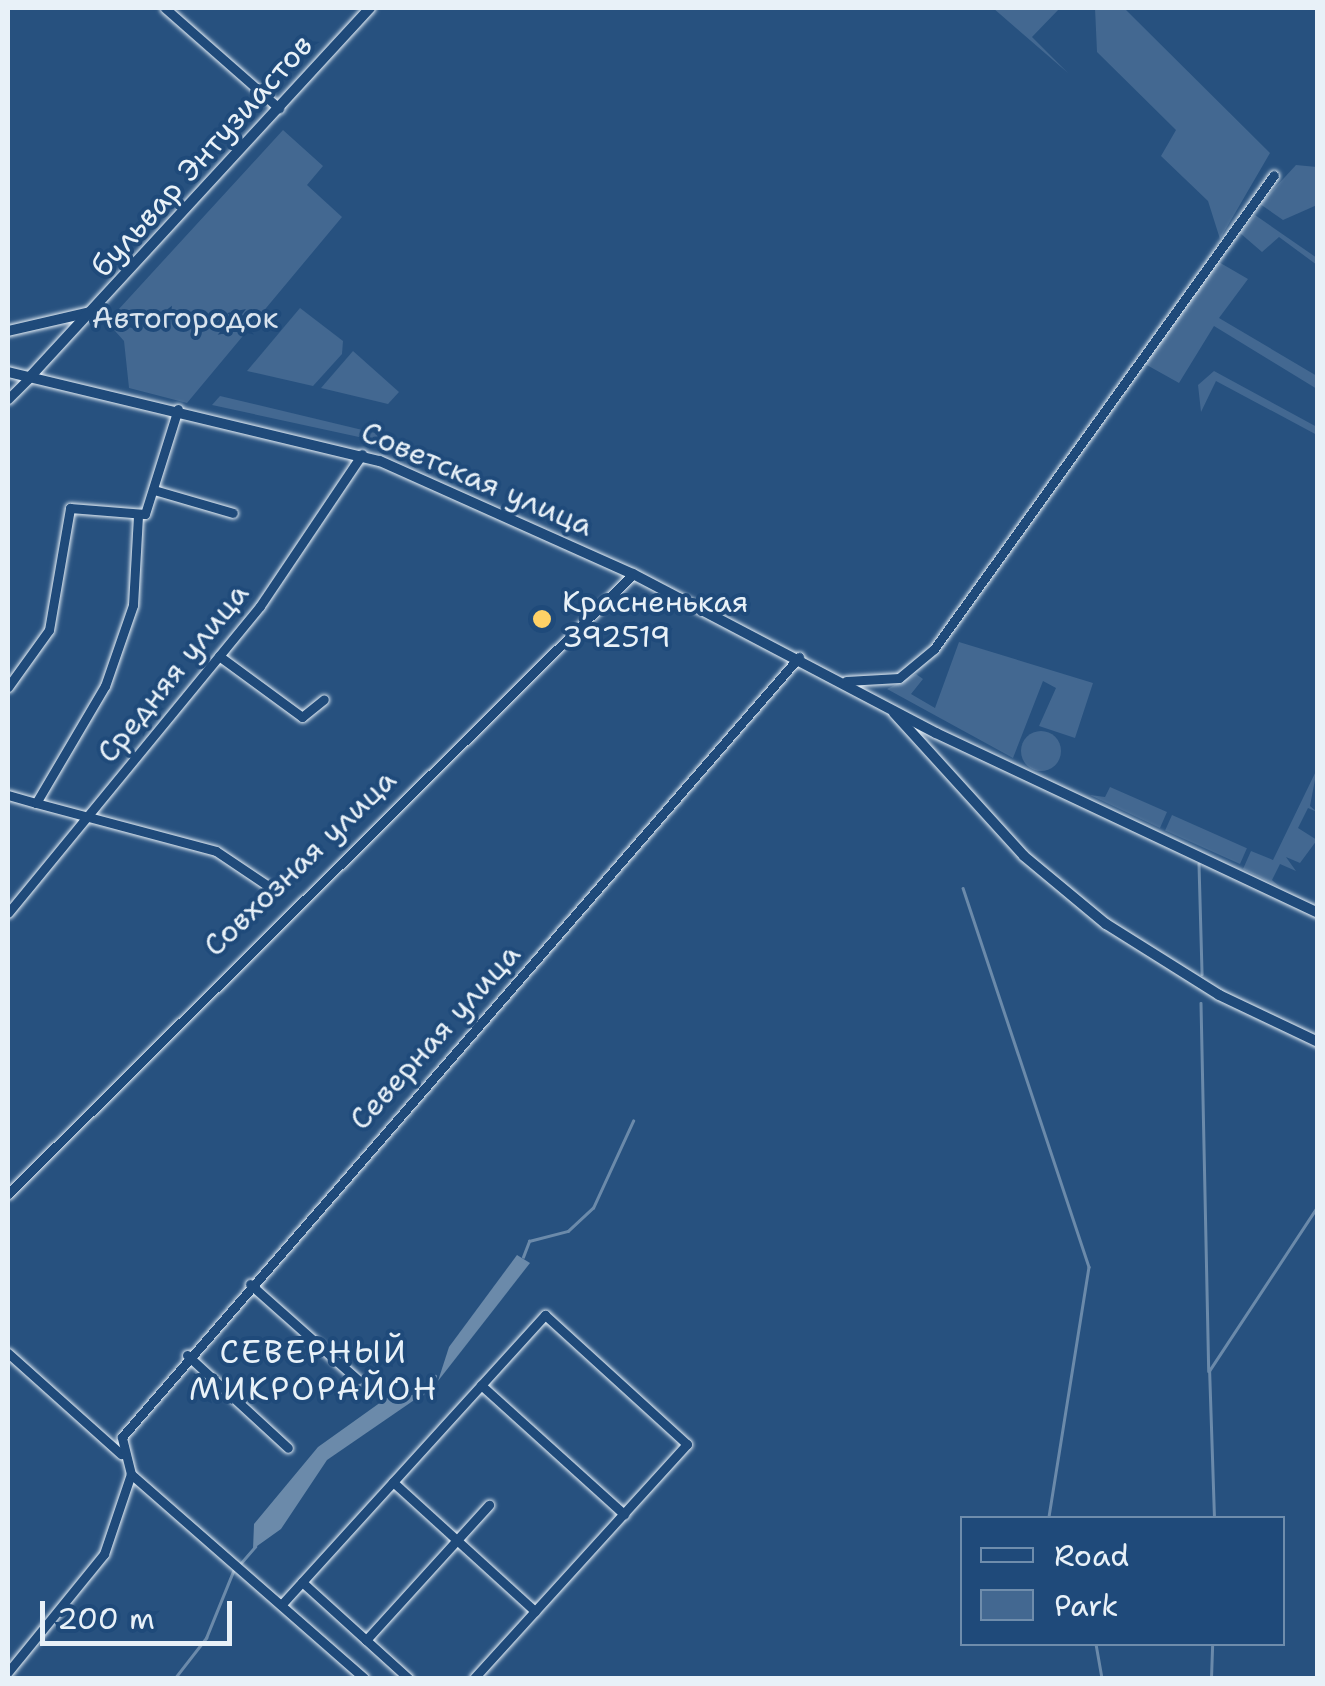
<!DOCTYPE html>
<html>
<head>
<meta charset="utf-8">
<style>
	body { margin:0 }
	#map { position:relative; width:1325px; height:1686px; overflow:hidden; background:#27517f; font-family:"Shantell Sans",sans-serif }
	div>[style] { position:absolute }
	.green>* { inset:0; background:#436891; transform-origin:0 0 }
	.round { border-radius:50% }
	.water>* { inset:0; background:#6b8aaa }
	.stream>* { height:2.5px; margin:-1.25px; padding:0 1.25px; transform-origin:1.25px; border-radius:1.25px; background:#6b8aaa }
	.roads { filter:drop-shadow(0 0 2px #e8f1f8) drop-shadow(0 0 2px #e8f1f8) }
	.minor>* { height:9px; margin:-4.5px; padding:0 4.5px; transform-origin:4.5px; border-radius:4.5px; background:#1f4a7a }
	.major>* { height:10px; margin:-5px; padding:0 5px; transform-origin:5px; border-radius:5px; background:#1f4a7a }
	.dots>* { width:28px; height:28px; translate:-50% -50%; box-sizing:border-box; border:5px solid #1f4a7a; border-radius:50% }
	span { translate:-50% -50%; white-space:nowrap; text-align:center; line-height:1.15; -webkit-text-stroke:8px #1f4a7a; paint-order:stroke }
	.street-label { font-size:30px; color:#e8f1f8 }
	.park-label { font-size:30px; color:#d8e3ee }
	.poi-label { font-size:30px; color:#e8f1f8 }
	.left { translate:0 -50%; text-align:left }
	.neighbourhood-label { font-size:32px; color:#e8f1f8; letter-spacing:2.5px }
	.frame { position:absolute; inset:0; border:10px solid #e8f1f8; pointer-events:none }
	.legend { position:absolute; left:960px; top:1516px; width:325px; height:130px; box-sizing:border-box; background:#1f4a7a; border:2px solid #6f8dac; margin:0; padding:12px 18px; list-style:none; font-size:30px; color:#e8f1f8 }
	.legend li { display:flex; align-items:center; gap:20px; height:50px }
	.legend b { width:50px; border:2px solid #6f8dac }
	.scale { position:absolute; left:40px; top:1601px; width:192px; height:45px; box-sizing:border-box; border:5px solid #e8f1f8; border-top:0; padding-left:12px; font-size:30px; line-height:35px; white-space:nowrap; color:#e8f1f8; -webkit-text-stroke:8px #1f4a7a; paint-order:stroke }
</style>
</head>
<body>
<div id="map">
	<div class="green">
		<div style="clip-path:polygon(993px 8px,1060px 8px,1032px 37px,1068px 73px)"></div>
		<div style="clip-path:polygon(1095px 8px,1124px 8px,1270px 153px,1220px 239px,1208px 201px,1161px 156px,1176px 130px,1097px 52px)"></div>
		<div style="clip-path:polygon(283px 130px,323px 166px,307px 185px,342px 217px,187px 403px,129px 388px,124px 341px,107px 322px)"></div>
		<div style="clip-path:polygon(1296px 165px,1317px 167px,1317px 205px,1283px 220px,1260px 204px)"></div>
		<div style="clip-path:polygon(1255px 215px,1317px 258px,1317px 265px,1279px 237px,1262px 252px,1240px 233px)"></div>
		<div style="clip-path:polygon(1217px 261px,1248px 279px,1219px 318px,1317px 376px,1317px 389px,1214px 326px,1179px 383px,1145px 364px)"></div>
		<div style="clip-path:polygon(300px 308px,343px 341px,342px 354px,313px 386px,247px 371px)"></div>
		<div style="clip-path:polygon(353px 351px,399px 392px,388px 404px,321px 388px)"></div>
		<div style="clip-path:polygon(1214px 371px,1317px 427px,1317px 435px,1216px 381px,1201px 412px,1198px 385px)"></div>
		<div style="clip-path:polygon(220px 396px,375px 433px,382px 442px,212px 405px)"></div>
		<div style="clip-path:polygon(959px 642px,1093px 683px,1075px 738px,1039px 726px,1056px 688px,1043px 681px,1013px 758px,887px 689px,916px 674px,923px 679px,911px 694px,935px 708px)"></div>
		<div class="round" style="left:1021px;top:731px;width:40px;height:40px"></div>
		<div style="clip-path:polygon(1317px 769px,1310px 806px,1317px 812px,1308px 808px,1298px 828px,1317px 840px,1300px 863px,1286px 857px,1296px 871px,1280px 864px,1272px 880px,1280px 887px,1243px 869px,1251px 851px,1273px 860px)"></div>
		<div style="clip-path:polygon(1110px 787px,1167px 812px,1160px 828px,1090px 795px,1105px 797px)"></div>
		<div style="left:1172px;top:815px;width:82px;height:17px;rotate:24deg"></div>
	</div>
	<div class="water">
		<div style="clip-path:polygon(517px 1255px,530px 1263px,438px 1381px,449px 1347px)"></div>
		<div style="clip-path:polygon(423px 1394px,327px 1460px,281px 1529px,253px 1549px,254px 1524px,318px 1447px,388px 1397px)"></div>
	</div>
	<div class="stream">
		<div style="left:1199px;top:864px;width:110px;rotate:88.4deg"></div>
		<div style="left:963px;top:888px;width:399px;rotate:71.6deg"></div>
		<div style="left:1089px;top:1267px;width:254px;rotate:99.1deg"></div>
		<div style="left:1201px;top:1003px;width:368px;rotate:88.8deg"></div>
		<div style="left:523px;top:1257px;width:17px;rotate:-69deg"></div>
		<div style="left:529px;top:1241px;width:40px;rotate:-14.4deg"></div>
		<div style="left:568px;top:1231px;width:34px;rotate:-43deg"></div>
		<div style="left:593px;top:1208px;width:96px;rotate:-65.3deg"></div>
		<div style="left:422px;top:1394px;width:22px;rotate:-54deg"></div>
		<div style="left:1214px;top:1518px;width:147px;rotate:-91.9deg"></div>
		<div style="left:1209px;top:1371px;width:198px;rotate:-56.6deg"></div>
		<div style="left:240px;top:1564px;width:23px;rotate:-49deg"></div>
		<div style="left:1096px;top:1644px;width:35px;rotate:80deg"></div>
		<div style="left:175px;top:1678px;width:51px;rotate:-52.2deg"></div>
		<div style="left:206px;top:1638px;width:74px;rotate:-67.9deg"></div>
		<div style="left:1211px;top:1678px;width:34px;rotate:-88deg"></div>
	</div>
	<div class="roads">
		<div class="minor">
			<div style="left:165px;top:8px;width:152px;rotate:41.3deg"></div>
			<div style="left:8px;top:399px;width:28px;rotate:-45deg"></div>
			<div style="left:154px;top:490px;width:82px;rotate:16.2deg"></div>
			<div style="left:219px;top:656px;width:103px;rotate:36.3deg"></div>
			<div style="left:302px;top:717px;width:28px;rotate:-39deg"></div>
			<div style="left:846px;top:681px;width:53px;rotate:-3.2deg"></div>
			<div style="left:899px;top:678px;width:45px;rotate:-39.6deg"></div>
			<div style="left:934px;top:649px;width:583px;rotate:-54.35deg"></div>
			<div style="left:8px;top:687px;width:70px;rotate:-54.3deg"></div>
			<div style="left:49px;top:630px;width:124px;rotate:-80.2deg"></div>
			<div style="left:70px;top:508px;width:75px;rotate:4.6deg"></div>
			<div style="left:145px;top:514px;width:110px;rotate:-72.6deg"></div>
			<div style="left:8px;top:795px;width:29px;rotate:16deg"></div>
			<div style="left:36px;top:803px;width:136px;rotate:-59.5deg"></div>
			<div style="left:105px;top:686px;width:86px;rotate:-70.9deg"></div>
			<div style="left:133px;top:605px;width:89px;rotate:-86.8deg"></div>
			<div style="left:36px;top:803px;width:186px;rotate:14.9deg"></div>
			<div style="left:216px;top:851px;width:70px;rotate:33.9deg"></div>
			<div style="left:8px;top:913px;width:397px;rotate:-50.6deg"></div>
			<div style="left:260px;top:606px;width:183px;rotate:-56.1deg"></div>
			<div style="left:8px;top:1194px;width:880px;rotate:-44.77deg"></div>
			<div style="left:250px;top:1284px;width:144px;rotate:41.6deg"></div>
			<div style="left:8px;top:1353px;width:152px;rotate:41.8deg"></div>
			<div style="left:187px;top:1355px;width:137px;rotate:42.6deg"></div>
			<div style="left:481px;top:1385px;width:193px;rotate:42.1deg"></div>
			<div style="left:393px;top:1482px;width:192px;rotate:42.3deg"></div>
			<div style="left:302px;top:1582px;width:86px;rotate:42.2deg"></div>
			<div style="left:366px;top:1640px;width:183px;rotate:-47.7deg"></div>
			<div style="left:282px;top:1604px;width:391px;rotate:-47.7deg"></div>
			<div style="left:545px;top:1315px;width:192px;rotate:42.3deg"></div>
			<div style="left:687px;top:1444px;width:316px;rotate:132.3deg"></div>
			<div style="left:366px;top:1640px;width:57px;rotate:42.1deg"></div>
			<div style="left:8px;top:1672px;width:152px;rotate:-50.9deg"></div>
			<div style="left:104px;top:1554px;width:84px;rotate:-71.4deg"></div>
			<div style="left:364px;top:1678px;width:310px;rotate:-138.8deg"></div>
			<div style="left:131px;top:1474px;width:38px;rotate:-104deg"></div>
			<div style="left:122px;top:1437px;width:1033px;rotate:-49.04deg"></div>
		</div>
		<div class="major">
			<div style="left:8px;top:331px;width:84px;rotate:-13deg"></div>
			<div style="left:8px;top:372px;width:382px;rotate:13.5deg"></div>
			<div style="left:380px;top:461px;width:277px;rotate:24.1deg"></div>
			<div style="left:633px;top:574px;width:342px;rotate:27.7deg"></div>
			<div style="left:936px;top:733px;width:422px;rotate:25.2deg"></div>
			<div style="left:28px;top:379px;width:505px;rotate:-47.33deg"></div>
			<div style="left:894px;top:713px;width:193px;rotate:47.7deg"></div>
			<div style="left:1024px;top:856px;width:107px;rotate:39.7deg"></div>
			<div style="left:1106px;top:924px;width:133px;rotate:32.1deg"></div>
			<div style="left:1219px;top:995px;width:110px;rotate:25.4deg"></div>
		</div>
	</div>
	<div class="dots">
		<div style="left:542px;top:619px;background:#ffd166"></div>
	</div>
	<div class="street-label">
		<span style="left:202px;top:156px;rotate:-48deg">бульвар Энтузиастов</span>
		<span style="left:477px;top:479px;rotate:23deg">Советская улица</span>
		<span style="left:173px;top:673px;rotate:-51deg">Средняя улица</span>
		<span style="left:300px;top:863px;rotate:-44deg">Совхозная улица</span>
		<span style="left:435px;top:1037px;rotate:-48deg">Северная улица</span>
	</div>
	<div class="park-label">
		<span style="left:185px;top:318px">Автогородок</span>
	</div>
	<div class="poi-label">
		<span class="left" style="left:562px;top:619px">Красненькая<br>392519</span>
	</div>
	<div class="neighbourhood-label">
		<span style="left:314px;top:1371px">СЕВЕРНЫЙ<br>МИКРОРАЙОН</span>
	</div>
	<div class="frame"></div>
	<ul class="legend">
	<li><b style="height:12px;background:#1f4a7a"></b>Road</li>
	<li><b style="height:28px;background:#436891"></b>Park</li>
	</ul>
	<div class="scale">200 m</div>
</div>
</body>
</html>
